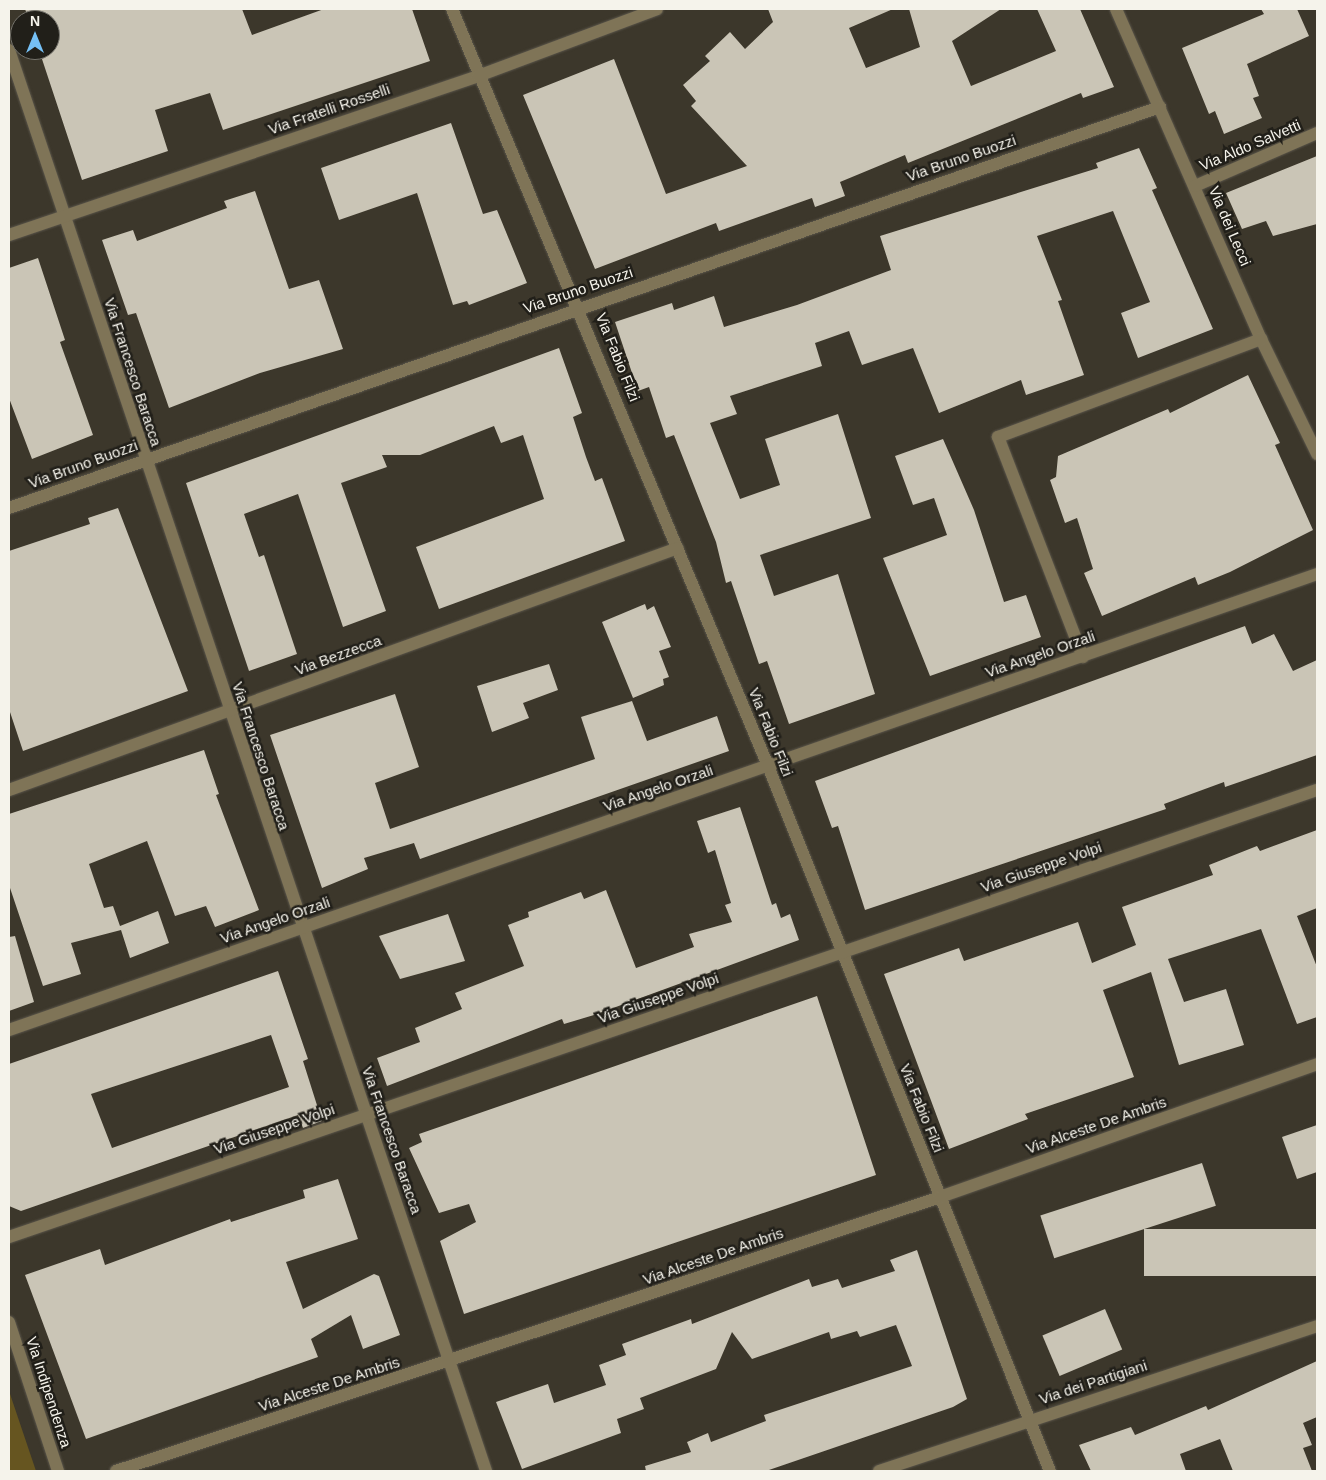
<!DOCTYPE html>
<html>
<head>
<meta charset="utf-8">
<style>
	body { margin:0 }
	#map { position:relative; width:1326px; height:1480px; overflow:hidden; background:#3c372b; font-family:Arial,sans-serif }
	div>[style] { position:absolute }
	.green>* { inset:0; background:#665520 }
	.building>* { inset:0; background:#cac5b6; transform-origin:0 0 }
	.roads { filter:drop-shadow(0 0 1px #5a554a) drop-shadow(0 0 1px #5a554a) }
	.minor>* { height:12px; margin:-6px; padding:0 6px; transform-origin:6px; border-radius:6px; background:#7f7457 }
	span { translate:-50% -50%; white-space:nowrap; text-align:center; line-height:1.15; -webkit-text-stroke:5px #211f19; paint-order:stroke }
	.street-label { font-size:15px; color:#f5f3eb }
	.frame { position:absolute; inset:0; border:10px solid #f5f3eb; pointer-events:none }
	.north { position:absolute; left:10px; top:10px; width:50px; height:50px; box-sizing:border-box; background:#211f19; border:1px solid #76746d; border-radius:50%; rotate:0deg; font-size:14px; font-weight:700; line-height:20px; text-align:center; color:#f5f3eb }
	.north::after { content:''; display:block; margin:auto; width:18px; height:22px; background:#75c0f6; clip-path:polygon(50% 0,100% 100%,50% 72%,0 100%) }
</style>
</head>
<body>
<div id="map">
	<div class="green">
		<div style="clip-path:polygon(9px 1391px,36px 1471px,9px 1471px)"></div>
	</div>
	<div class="building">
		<div style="clip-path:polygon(25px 9px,242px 9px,252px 35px,324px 9px,412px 9px,430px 61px,223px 130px,210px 93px,155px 110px,168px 151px,82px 180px,39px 50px,50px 50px,50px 20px,29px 20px)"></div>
		<div style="clip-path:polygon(768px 9px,893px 9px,849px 28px,866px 68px,920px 47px,909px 9px,1001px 9px,952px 41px,971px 86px,1056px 51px,1037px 9px,1080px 9px,1114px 87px,1083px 98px,1081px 93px,908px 163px,905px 155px,881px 165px,840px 182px,845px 196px,815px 207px,812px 198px,719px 231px,716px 223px,595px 269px,523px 95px,614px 59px,666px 194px,747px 166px,691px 106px,696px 101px,683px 85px,710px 61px,705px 56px,730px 32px,745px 49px,773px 22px)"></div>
		<div style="clip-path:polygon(1261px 9px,1297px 9px,1309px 36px,1247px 64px,1259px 96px,1253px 98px,1262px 118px,1224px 134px,1215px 111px,1209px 114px,1182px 48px,1264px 14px)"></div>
		<div style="clip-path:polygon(451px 123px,483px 214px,497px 210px,527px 283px,469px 305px,467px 301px,453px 305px,417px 193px,339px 220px,321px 168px)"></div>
		<div style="clip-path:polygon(1139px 148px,1157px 188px,1152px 190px,1213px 329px,1138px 358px,1121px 313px,1150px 302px,1113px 211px,1037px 236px,1062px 300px,1058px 301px,1084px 375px,1026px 395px,1021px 380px,939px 413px,913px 348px,862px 365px,849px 331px,815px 343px,822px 366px,730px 396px,737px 414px,710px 423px,740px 499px,780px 485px,765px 439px,838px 414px,871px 518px,760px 555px,774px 596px,838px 574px,875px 694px,789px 724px,767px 661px,759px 664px,731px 581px,726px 583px,716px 542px,674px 435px,666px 438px,649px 387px,638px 391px,615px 322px,672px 303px,674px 310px,714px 296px,724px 327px,797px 305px,891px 270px,880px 236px,1098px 168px,1096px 163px)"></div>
		<div style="clip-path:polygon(1317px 156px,1317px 224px,1273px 236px,1266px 221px,1242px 229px,1226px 193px)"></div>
		<div style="clip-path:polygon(255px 191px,289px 289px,319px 280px,343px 349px,260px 373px,169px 408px,136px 313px,128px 315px,102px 240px,133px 230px,137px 241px,227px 208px,224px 201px)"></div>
		<div style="clip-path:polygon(38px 258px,65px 340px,60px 342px,93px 435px,32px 459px,9px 398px,9px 268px)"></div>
		<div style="clip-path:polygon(559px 348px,582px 413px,573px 417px,586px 457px,595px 481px,602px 478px,625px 541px,439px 609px,416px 547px,544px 499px,523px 435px,501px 443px,494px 426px,420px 455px,382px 455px,387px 467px,341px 483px,386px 611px,343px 627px,298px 494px,244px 514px,259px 557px,264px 555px,297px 654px,249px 671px,186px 483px)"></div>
		<div style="clip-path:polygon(1248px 375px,1280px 443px,1275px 445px,1313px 530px,1230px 572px,1198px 585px,1195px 577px,1102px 616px,1084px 573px,1093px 569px,1077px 518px,1065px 523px,1050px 480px,1056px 477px,1058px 456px,1168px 409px,1170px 413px)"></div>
		<div style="clip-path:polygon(943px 439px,974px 510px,1004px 602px,1026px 595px,1041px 637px,930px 676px,883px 558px,947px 535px,934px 498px,913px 505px,895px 456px)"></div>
		<div style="clip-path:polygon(118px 508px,188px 691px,23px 751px,9px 709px,9px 551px,90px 524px,88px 518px)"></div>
		<div style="clip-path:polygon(645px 604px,647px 610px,654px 606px,671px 647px,659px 651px,669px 677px,663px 679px,664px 685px,633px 698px,602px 622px)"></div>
		<div style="clip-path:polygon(1245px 626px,1252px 644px,1274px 634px,1293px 671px,1317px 660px,1317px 755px,1225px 787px,1224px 782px,1164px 804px,1166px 809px,1151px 814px,865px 910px,838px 826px,832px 828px,815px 781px)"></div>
		<div style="clip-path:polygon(549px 664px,558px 690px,523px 703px,529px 718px,492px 732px,477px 686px)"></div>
		<div style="clip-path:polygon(395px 694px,419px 767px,375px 783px,390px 829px,595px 759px,581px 717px,632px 701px,647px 741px,717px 716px,729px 751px,420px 859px,414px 843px,364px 858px,368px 869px,322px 888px,270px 735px)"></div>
		<div style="clip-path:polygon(204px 750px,219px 794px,216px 795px,259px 910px,215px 927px,206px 906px,175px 916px,147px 841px,89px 864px,104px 908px,113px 906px,120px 926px,158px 911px,169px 943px,130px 958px,121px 930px,71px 943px,81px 974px,43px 986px,9px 885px,9px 814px)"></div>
		<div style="clip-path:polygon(740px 807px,772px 905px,776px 903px,781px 918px,790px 914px,799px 940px,594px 1015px,564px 1024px,562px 1019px,387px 1086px,377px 1058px,420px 1042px,415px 1028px,462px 1009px,455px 993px,524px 966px,508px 925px,529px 917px,528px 912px,581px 892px,584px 899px,606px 890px,636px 968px,694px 947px,689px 934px,732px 922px,725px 905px,731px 903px,715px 850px,708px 853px,697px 821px)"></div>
		<div style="clip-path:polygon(1317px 830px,1317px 908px,1297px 916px,1317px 967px,1317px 1017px,1297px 1024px,1261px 929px,1168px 959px,1184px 1002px,1226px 989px,1244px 1045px,1179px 1065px,1151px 972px,1103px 990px,1134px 1077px,1025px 1114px,1028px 1119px,949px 1149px,884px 974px,959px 948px,964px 961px,1078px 922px,1092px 963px,1136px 945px,1122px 907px,1213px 875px,1209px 865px,1257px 846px,1260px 851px)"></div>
		<div style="clip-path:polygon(448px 914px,465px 961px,400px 979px,379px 936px)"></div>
		<div style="clip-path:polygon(15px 936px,34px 1002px,9px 1011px,9px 937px)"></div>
		<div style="clip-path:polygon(evenodd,278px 971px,308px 1059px,303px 1061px,322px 1121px,303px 1128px,298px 1115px,21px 1211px,9px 1206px,9px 1064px,278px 971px,271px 1035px,289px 1087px,112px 1148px,91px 1094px,271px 1035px)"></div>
		<div style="clip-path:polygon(817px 996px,876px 1175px,464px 1314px,440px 1241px,476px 1222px,469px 1204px,439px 1213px,409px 1148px,422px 1142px,419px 1134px)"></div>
		<div style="clip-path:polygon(1317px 1125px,1317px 1172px,1297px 1179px,1282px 1137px)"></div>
		<div style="left:1202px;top:1163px;width:45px;height:170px;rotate:72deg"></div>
		<div style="clip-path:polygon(338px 1179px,358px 1239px,286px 1262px,303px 1309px,374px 1274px,379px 1276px,400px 1335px,363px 1349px,351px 1315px,311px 1339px,318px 1357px,86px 1439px,25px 1275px,100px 1249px,105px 1265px,230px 1219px,231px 1222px,305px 1198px,303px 1190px)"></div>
		<div style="left:1317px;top:1229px;width:47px;height:173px;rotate:90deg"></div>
		<div style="clip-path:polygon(917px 1250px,967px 1399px,953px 1407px,766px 1471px,646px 1471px,645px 1466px,691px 1452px,687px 1442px,708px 1433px,711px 1442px,766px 1421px,764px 1415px,912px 1366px,896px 1325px,860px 1337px,857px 1331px,831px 1339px,829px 1332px,752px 1359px,732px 1332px,716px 1369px,640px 1398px,644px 1409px,617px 1419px,621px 1433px,522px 1469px,496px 1402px,548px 1384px,554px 1403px,606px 1385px,599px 1365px,626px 1355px,622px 1344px,691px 1319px,692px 1324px,809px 1279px,812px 1287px,838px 1279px,842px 1288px,895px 1271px,890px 1260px)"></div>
		<div style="left:1105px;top:1309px;width:44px;height:68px;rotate:67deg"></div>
		<div style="clip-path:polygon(1317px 1361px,1317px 1417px,1303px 1423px,1312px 1445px,1303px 1448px,1312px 1471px,1233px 1471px,1220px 1439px,1180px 1454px,1186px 1471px,1091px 1471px,1079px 1445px,1131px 1427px,1135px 1435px,1206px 1406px,1208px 1410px)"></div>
	</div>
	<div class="roads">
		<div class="minor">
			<div style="left:452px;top:9px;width:820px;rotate:67.34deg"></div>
			<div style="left:768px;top:766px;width:759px;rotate:68.2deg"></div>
			<div style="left:1116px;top:9px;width:360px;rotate:66.3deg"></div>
			<div style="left:1261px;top:339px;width:128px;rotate:64deg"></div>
			<div style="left:9px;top:50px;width:1499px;rotate:71.44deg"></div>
			<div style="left:1195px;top:186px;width:133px;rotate:-23.5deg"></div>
			<div style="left:9px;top:235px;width:495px;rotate:-18.7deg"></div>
			<div style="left:478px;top:76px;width:191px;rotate:-20.5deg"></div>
			<div style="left:9px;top:508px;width:1219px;rotate:-19.21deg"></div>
			<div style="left:1083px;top:657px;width:236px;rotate:-111.1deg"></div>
			<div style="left:998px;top:437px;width:281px;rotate:-20.4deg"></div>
			<div style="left:9px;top:790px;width:711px;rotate:-19.89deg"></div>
			<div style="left:9px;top:1030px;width:1385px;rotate:-19.22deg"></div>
			<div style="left:9px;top:1237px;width:1382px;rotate:-18.87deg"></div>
			<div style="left:9px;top:1322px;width:157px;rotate:71.8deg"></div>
			<div style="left:116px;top:1471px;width:868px;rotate:-18.39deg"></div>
			<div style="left:940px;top:1197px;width:400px;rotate:-19.4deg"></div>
			<div style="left:879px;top:1471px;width:461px;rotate:-18.3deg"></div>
		</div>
	</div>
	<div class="street-label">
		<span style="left:329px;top:109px;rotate:-19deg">Via Fratelli Rosselli</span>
		<span style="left:1250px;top:145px;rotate:-23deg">Via Aldo Salvetti</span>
		<span style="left:961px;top:158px;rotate:-19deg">Via Bruno Buozzi</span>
		<span style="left:1230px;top:226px;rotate:67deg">Via dei Lecci</span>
		<span style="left:578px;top:290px;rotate:-19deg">Via Bruno Buozzi</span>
		<span style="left:618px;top:357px;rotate:68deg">Via Fabio Filzi</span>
		<span style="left:133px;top:372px;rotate:72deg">Via Francesco Baracca</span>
		<span style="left:83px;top:464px;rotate:-20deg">Via Bruno Buozzi</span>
		<span style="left:1040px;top:654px;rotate:-19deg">Via Angelo Orzali</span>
		<span style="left:338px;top:655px;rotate:-20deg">Via Bezzecca</span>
		<span style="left:771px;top:732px;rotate:68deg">Via Fabio Filzi</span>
		<span style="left:261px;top:756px;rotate:72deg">Via Francesco Baracca</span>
		<span style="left:658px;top:788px;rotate:-19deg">Via Angelo Orzali</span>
		<span style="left:1041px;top:867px;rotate:-19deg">Via Giuseppe Volpi</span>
		<span style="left:275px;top:920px;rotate:-19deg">Via Angelo Orzali</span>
		<span style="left:658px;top:998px;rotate:-19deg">Via Giuseppe Volpi</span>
		<span style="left:922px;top:1108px;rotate:68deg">Via Fabio Filzi</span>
		<span style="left:1096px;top:1125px;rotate:-19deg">Via Alceste De Ambris</span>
		<span style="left:274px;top:1129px;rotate:-19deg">Via Giuseppe Volpi</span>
		<span style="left:392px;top:1140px;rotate:71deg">Via Francesco Baracca</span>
		<span style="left:713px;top:1256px;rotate:-19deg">Via Alceste De Ambris</span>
		<span style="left:1093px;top:1382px;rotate:-18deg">Via dei Partigiani</span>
		<span style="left:329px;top:1384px;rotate:-18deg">Via Alceste De Ambris</span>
		<span style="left:49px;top:1392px;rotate:72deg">Via Indipendenza</span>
	</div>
	<div class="frame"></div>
	<div class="north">N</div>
</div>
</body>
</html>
